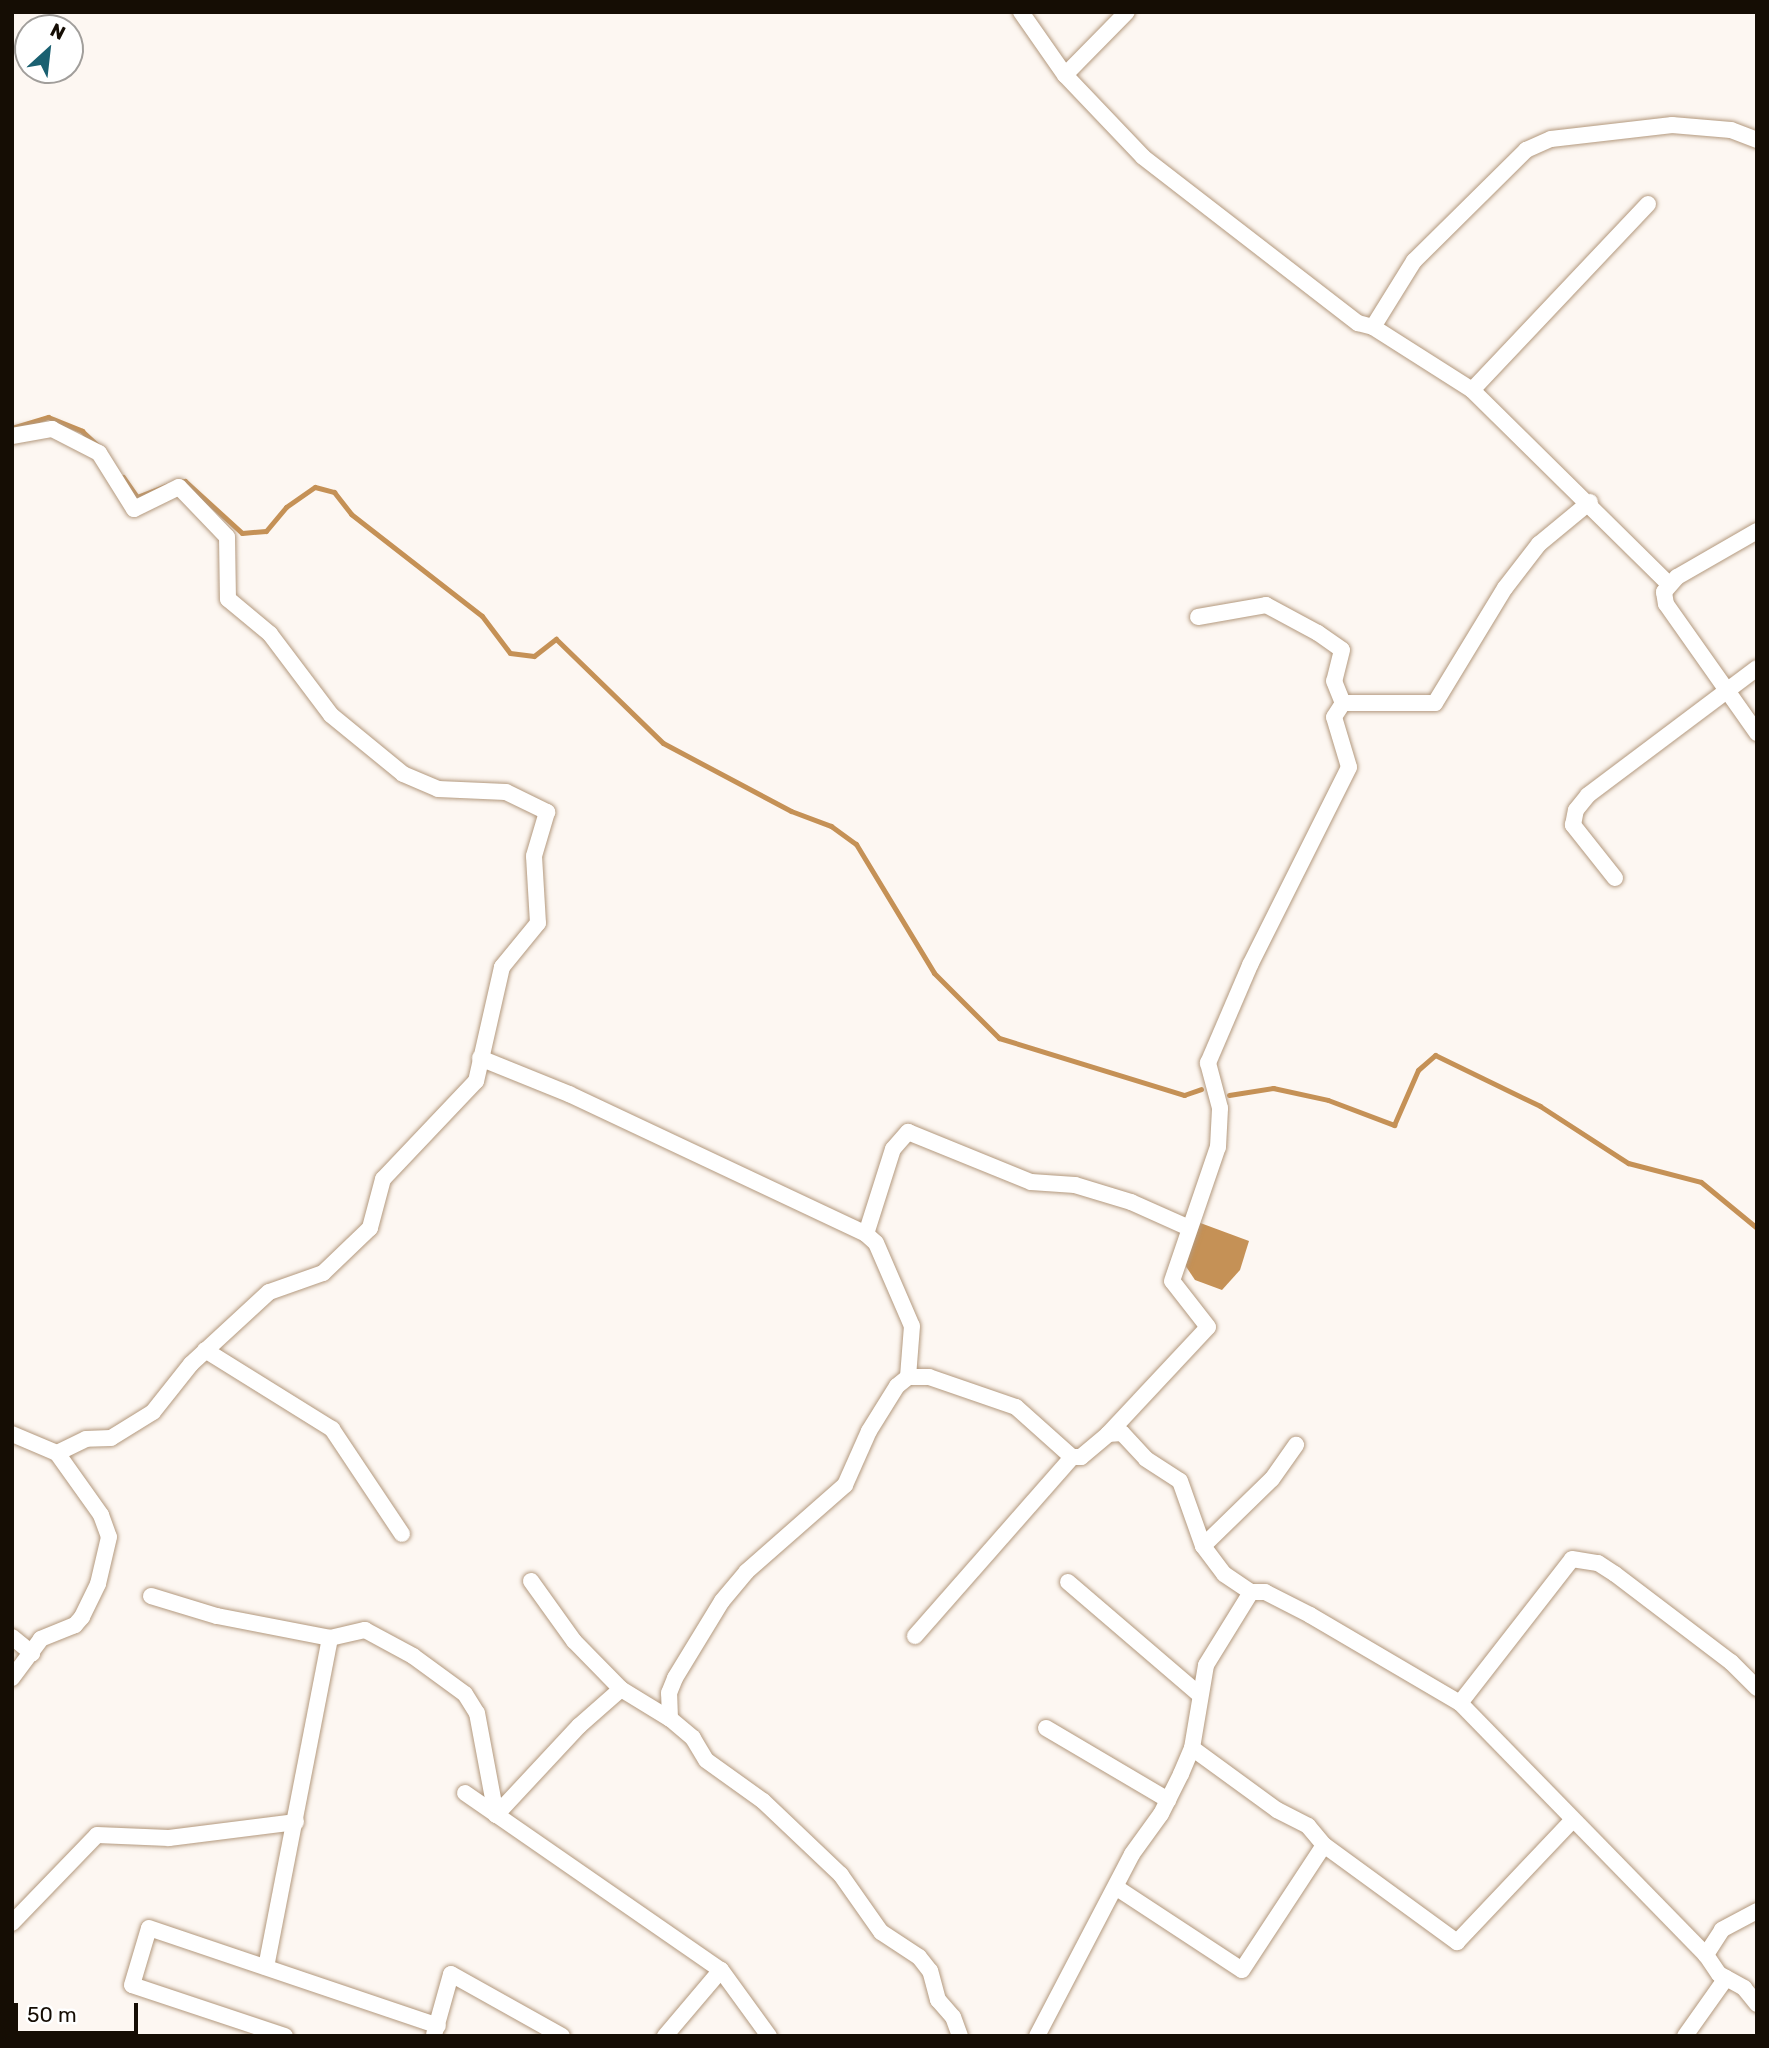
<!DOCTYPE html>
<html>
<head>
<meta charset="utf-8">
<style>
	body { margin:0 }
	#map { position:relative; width:1769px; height:2048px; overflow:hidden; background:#fdf7f2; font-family:Rubik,sans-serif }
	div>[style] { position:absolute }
	.water>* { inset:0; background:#c59156 }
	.stream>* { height:5px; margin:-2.5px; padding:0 2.5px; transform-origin:2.5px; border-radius:2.5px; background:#c59156 }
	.roads { filter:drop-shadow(0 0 2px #b3997e) drop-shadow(0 0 2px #b3997e) }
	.street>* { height:16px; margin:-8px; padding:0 8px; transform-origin:8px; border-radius:8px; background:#fff }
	span { translate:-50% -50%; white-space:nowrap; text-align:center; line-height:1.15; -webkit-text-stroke:7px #fff; paint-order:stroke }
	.frame { position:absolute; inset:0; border:14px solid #150d04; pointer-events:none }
	.north { position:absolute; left:14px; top:14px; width:70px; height:70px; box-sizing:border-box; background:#fff; border:2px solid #a19e9b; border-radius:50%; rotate:27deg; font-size:19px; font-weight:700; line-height:28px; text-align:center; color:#150d04 }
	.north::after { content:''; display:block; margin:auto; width:24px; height:32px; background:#1a6071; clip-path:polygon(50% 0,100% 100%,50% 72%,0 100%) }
	.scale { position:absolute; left:14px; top:2003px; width:124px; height:32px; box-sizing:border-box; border:4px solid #150d04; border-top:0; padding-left:9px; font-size:21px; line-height:24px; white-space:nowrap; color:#150d04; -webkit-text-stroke:5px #fff; paint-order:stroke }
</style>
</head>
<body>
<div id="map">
	<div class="water">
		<div style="clip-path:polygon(1195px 1221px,1249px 1241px,1240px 1270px,1222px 1290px,1195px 1280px,1183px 1262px)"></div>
	</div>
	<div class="stream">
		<div style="left:12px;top:428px;width:38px;rotate:-17deg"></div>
		<div style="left:48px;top:417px;width:37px;rotate:22deg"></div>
		<div style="left:82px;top:431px;width:21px;rotate:43deg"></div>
		<div style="left:123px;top:477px;width:24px;rotate:55deg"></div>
		<div style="left:137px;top:497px;width:31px;rotate:-21deg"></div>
		<div style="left:179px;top:482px;width:6px;rotate:-9deg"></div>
		<div style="left:185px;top:481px;width:77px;rotate:42.4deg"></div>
		<div style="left:242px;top:533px;width:24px;rotate:-5deg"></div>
		<div style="left:266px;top:531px;width:31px;rotate:-50deg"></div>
		<div style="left:286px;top:507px;width:35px;rotate:-35deg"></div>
		<div style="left:315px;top:487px;width:20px;rotate:15deg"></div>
		<div style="left:334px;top:492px;width:28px;rotate:52deg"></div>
		<div style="left:351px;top:514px;width:166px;rotate:37.9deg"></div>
		<div style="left:482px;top:616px;width:46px;rotate:52.9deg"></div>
		<div style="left:510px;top:653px;width:24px;rotate:7deg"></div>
		<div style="left:534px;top:656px;width:28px;rotate:-38deg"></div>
		<div style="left:556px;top:639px;width:149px;rotate:44.2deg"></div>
		<div style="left:663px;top:743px;width:145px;rotate:28deg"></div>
		<div style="left:791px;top:811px;width:43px;rotate:20.6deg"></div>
		<div style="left:831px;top:826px;width:31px;rotate:36deg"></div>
		<div style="left:856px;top:844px;width:151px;rotate:58.8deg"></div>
		<div style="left:934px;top:973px;width:92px;rotate:45deg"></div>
		<div style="left:999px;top:1038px;width:194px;rotate:17.1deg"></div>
		<div style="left:1184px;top:1095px;width:18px;rotate:-19deg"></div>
		<div style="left:1229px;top:1095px;width:45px;rotate:-9deg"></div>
		<div style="left:1273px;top:1088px;width:56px;rotate:12.3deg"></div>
		<div style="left:1328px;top:1100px;width:71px;rotate:20.7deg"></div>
		<div style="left:1394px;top:1125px;width:60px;rotate:-66.4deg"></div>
		<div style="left:1418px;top:1070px;width:23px;rotate:-41deg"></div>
		<div style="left:1435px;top:1055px;width:117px;rotate:25.9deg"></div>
		<div style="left:1540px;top:1106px;width:105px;rotate:32.9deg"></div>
		<div style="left:1628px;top:1163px;width:75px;rotate:14.6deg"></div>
		<div style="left:1701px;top:1182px;width:72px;rotate:39.4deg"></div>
	</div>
	<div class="roads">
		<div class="street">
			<div style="left:1021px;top:12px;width:77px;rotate:55.1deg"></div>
			<div style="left:1065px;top:75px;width:88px;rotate:-45.5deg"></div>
			<div style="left:1065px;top:75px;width:113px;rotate:46.4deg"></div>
			<div style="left:1143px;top:157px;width:272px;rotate:37.7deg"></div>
			<div style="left:1358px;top:323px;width:16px;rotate:15deg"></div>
			<div style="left:1373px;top:327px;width:117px;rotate:32.5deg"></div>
			<div style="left:1648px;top:204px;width:256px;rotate:133.4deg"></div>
			<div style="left:1472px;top:390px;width:275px;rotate:44.6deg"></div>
			<div style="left:1373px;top:327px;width:78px;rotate:-58.2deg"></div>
			<div style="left:1414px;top:261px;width:158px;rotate:-44.7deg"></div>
			<div style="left:1526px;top:150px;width:27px;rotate:-24deg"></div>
			<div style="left:1551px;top:139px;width:122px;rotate:-6.6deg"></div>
			<div style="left:1672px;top:125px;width:59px;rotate:4.8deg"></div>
			<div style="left:1731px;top:130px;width:28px;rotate:21deg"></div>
			<div style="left:12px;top:436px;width:41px;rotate:-9.9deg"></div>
			<div style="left:52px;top:429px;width:53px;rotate:27.1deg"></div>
			<div style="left:99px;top:453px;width:66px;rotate:58deg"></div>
			<div style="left:134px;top:509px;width:50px;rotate:-26.1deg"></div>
			<div style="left:179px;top:487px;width:69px;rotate:46.2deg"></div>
			<div style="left:227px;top:537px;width:62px;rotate:89.1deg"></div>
			<div style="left:228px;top:599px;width:55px;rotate:39.8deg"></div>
			<div style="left:270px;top:634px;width:101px;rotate:53deg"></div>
			<div style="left:331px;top:715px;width:93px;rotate:39.3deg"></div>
			<div style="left:403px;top:774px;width:38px;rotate:23deg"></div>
			<div style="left:438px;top:789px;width:68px;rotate:2.5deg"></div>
			<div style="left:506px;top:792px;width:46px;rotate:26deg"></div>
			<div style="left:547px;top:812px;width:46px;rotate:106.5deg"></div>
			<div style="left:534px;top:856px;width:67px;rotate:86.6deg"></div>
			<div style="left:538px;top:923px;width:57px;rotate:129.3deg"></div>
			<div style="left:502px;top:967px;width:117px;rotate:102.8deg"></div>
			<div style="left:476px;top:1081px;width:135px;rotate:133.5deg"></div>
			<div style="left:383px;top:1179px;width:51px;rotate:104.9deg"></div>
			<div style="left:370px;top:1228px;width:65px;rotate:136.2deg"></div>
			<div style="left:323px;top:1273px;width:57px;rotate:160.6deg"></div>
			<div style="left:269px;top:1292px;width:106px;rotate:137.3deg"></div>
			<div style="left:191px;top:1364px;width:61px;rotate:128.4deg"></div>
			<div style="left:153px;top:1412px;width:49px;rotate:148.2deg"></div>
			<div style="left:111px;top:1438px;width:25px;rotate:178deg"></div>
			<div style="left:86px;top:1439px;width:32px;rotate:154deg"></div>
			<div style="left:57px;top:1453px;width:76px;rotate:54.6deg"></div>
			<div style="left:101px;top:1515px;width:23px;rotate:70deg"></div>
			<div style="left:109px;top:1537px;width:48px;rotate:103.2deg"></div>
			<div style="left:98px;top:1584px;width:37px;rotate:116deg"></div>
			<div style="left:82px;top:1617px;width:11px;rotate:131deg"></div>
			<div style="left:75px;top:1625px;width:37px;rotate:158deg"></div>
			<div style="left:41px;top:1639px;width:49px;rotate:126.6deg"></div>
			<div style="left:1757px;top:531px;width:92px;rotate:150.1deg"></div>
			<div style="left:1677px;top:577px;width:20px;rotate:131deg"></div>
			<div style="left:1664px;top:592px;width:12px;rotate:81deg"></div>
			<div style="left:1666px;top:604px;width:158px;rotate:54.8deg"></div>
			<div style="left:1198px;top:617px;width:69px;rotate:-10deg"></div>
			<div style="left:1266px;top:605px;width:59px;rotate:28.3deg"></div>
			<div style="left:1318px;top:633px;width:29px;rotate:35deg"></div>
			<div style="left:1342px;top:650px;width:32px;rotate:104deg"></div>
			<div style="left:1334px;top:681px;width:24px;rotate:68deg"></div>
			<div style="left:1615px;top:878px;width:68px;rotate:-128.4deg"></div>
			<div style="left:1573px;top:825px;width:15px;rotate:-79deg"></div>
			<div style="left:1576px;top:810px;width:19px;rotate:-51deg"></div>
			<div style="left:1588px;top:795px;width:211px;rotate:-36.9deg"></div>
			<div style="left:480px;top:1058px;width:96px;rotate:22deg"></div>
			<div style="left:569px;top:1094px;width:328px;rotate:25.2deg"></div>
			<div style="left:866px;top:1234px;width:13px;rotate:42deg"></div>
			<div style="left:876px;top:1243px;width:90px;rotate:66.6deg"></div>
			<div style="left:912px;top:1326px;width:51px;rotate:94.5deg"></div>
			<div style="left:866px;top:1234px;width:89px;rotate:-72.4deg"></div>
			<div style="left:893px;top:1149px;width:23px;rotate:-49deg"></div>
			<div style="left:908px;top:1132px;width:133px;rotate:22.1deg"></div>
			<div style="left:1031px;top:1182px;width:44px;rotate:3.9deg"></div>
			<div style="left:1075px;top:1185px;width:59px;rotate:16.9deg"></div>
			<div style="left:1131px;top:1202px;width:61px;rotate:24.1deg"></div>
			<div style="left:205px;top:1350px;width:150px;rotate:31.9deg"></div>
			<div style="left:332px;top:1429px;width:126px;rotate:56.3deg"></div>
			<div style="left:12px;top:1434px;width:49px;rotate:22.9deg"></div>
			<div style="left:1108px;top:1434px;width:146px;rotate:-46.9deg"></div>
			<div style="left:1208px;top:1327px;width:58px;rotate:-128deg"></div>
			<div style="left:1172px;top:1281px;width:142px;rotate:-71.1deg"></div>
			<div style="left:1218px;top:1147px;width:39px;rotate:-87deg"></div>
			<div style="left:1220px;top:1108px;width:47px;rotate:-104.9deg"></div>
			<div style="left:1208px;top:1063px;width:107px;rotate:-66.8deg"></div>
			<div style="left:1250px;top:965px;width:221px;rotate:-63.4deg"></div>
			<div style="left:1349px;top:767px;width:52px;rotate:-106.7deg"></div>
			<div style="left:1334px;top:717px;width:17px;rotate:-57deg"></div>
			<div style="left:1343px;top:703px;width:92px"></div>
			<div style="left:1435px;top:703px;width:135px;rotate:-58.7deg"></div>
			<div style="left:1505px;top:588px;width:56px;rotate:-52.3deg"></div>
			<div style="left:1539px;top:544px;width:66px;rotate:-39.5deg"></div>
			<div style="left:1203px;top:1546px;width:96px;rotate:-44.2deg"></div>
			<div style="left:1272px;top:1479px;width:42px;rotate:-54.8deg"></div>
			<div style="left:531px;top:1581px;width:74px;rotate:54.4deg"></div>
			<div style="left:574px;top:1641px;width:67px;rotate:45.6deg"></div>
			<div style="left:621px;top:1689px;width:57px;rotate:31.5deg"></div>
			<div style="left:1068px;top:1582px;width:174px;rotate:40.6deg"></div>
			<div style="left:151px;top:1596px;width:69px;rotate:16.9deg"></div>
			<div style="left:217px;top:1616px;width:115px;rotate:11deg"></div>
			<div style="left:330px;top:1638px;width:335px;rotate:101deg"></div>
			<div style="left:915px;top:1636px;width:238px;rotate:-48.7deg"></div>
			<div style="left:12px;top:1637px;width:26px;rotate:39deg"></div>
			<div style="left:330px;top:1638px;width:36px;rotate:-13deg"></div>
			<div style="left:365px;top:1630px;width:55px;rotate:28.4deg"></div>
			<div style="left:413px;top:1656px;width:64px;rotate:36.2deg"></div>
			<div style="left:465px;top:1694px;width:22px;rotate:58deg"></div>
			<div style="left:477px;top:1713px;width:104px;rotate:79.4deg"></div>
			<div style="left:496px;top:1815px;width:122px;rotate:-47deg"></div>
			<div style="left:579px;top:1726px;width:56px;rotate:-41.4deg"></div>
			<div style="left:1460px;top:1703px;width:352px;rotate:45.7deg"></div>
			<div style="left:1046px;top:1728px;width:142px;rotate:30.5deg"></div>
			<div style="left:1192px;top:1748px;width:105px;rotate:36.1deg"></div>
			<div style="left:1277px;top:1810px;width:35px;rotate:27deg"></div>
			<div style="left:1308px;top:1826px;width:25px;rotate:50deg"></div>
			<div style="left:1324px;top:1845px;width:165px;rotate:36.1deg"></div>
			<div style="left:1457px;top:1942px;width:167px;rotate:-46.5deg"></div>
			<div style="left:465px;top:1793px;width:311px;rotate:34.7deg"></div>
			<div style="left:721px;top:1970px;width:87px;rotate:130.3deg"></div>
			<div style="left:1117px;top:1888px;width:149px;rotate:33.3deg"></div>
			<div style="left:1242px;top:1970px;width:149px;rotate:-56.7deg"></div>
			<div style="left:1757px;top:1911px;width:40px;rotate:152deg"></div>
			<div style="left:1722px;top:1930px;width:30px;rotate:123deg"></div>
			<div style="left:1706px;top:1955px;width:23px;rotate:56deg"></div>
			<div style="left:1719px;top:1974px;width:29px;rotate:29deg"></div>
			<div style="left:1744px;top:1988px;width:21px;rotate:51deg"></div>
			<div style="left:12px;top:1923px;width:122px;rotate:-46deg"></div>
			<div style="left:97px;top:1835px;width:72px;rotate:2.4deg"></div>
			<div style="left:169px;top:1838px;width:128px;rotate:-7.2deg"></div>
			<div style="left:721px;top:1970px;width:82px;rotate:54deg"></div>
			<div style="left:434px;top:2035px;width:63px;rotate:-74.4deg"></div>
			<div style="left:451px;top:1974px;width:127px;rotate:29.2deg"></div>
			<div style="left:285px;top:2036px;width:161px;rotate:-161.6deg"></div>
			<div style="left:132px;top:1985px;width:59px;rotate:-73.4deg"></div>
			<div style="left:149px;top:1928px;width:305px;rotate:18.7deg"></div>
			<div style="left:960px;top:2036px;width:20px;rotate:-110deg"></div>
			<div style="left:953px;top:2017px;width:23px;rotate:-131deg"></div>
			<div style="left:938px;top:2000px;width:30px;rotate:-105deg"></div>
			<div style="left:930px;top:1971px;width:18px;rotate:-128deg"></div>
			<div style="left:919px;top:1957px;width:45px;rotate:-146.7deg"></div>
			<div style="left:881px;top:1932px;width:70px;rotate:-125.1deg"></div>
			<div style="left:841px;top:1875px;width:108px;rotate:-136.5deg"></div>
			<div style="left:763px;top:1801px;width:70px;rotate:-144.3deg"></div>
			<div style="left:706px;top:1760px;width:26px;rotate:-121deg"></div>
			<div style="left:693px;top:1738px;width:30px;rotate:-140deg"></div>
			<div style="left:670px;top:1719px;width:26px;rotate:-92deg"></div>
			<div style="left:669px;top:1693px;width:16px;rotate:-68deg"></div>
			<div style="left:675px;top:1678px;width:90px;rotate:-58.6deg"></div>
			<div style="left:722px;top:1601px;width:38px;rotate:-50deg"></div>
			<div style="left:746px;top:1572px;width:132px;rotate:-41.3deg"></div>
			<div style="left:845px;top:1485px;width:59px;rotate:-66deg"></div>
			<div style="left:869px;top:1431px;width:53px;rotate:-58.1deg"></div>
			<div style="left:897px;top:1386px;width:14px;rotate:-39deg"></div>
			<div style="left:908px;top:1377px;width:21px"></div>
			<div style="left:929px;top:1377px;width:92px;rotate:19deg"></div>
			<div style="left:1016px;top:1407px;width:75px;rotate:41.8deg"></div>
			<div style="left:1072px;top:1457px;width:9px"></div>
			<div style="left:1081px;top:1457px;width:35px;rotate:-40deg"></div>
			<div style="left:1108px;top:1434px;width:14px;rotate:-4deg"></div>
			<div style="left:1122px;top:1433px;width:35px;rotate:47deg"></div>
			<div style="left:1146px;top:1459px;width:40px;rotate:32.9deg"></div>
			<div style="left:1180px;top:1481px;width:69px;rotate:70.5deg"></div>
			<div style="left:1203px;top:1546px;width:35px;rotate:53deg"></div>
			<div style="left:1224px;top:1574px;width:32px;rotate:34deg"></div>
			<div style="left:1251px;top:1592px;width:14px"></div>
			<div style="left:1265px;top:1592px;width:51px;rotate:27.1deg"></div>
			<div style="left:1310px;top:1615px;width:174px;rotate:30.4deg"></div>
			<div style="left:1460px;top:1703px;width:182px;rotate:-52.1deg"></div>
			<div style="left:1572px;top:1559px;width:26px;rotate:9deg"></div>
			<div style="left:1598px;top:1563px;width:20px;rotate:33deg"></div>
			<div style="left:1615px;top:1574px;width:146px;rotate:37.2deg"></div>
			<div style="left:1731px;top:1662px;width:37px;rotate:45deg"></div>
			<div style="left:1037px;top:2036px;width:205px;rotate:-62.4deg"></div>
			<div style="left:1132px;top:1854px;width:49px;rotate:-54.1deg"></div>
			<div style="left:1161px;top:1814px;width:45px;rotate:-63.4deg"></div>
			<div style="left:1181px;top:1774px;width:28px;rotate:-67deg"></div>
			<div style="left:1192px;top:1748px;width:84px;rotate:-80.4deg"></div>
			<div style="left:1206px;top:1665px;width:86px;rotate:-58.3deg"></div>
			<div style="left:1685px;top:2036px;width:71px;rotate:-54.7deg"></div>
		</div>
	</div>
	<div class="frame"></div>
	<div class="north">N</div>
	<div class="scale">50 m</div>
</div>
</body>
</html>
